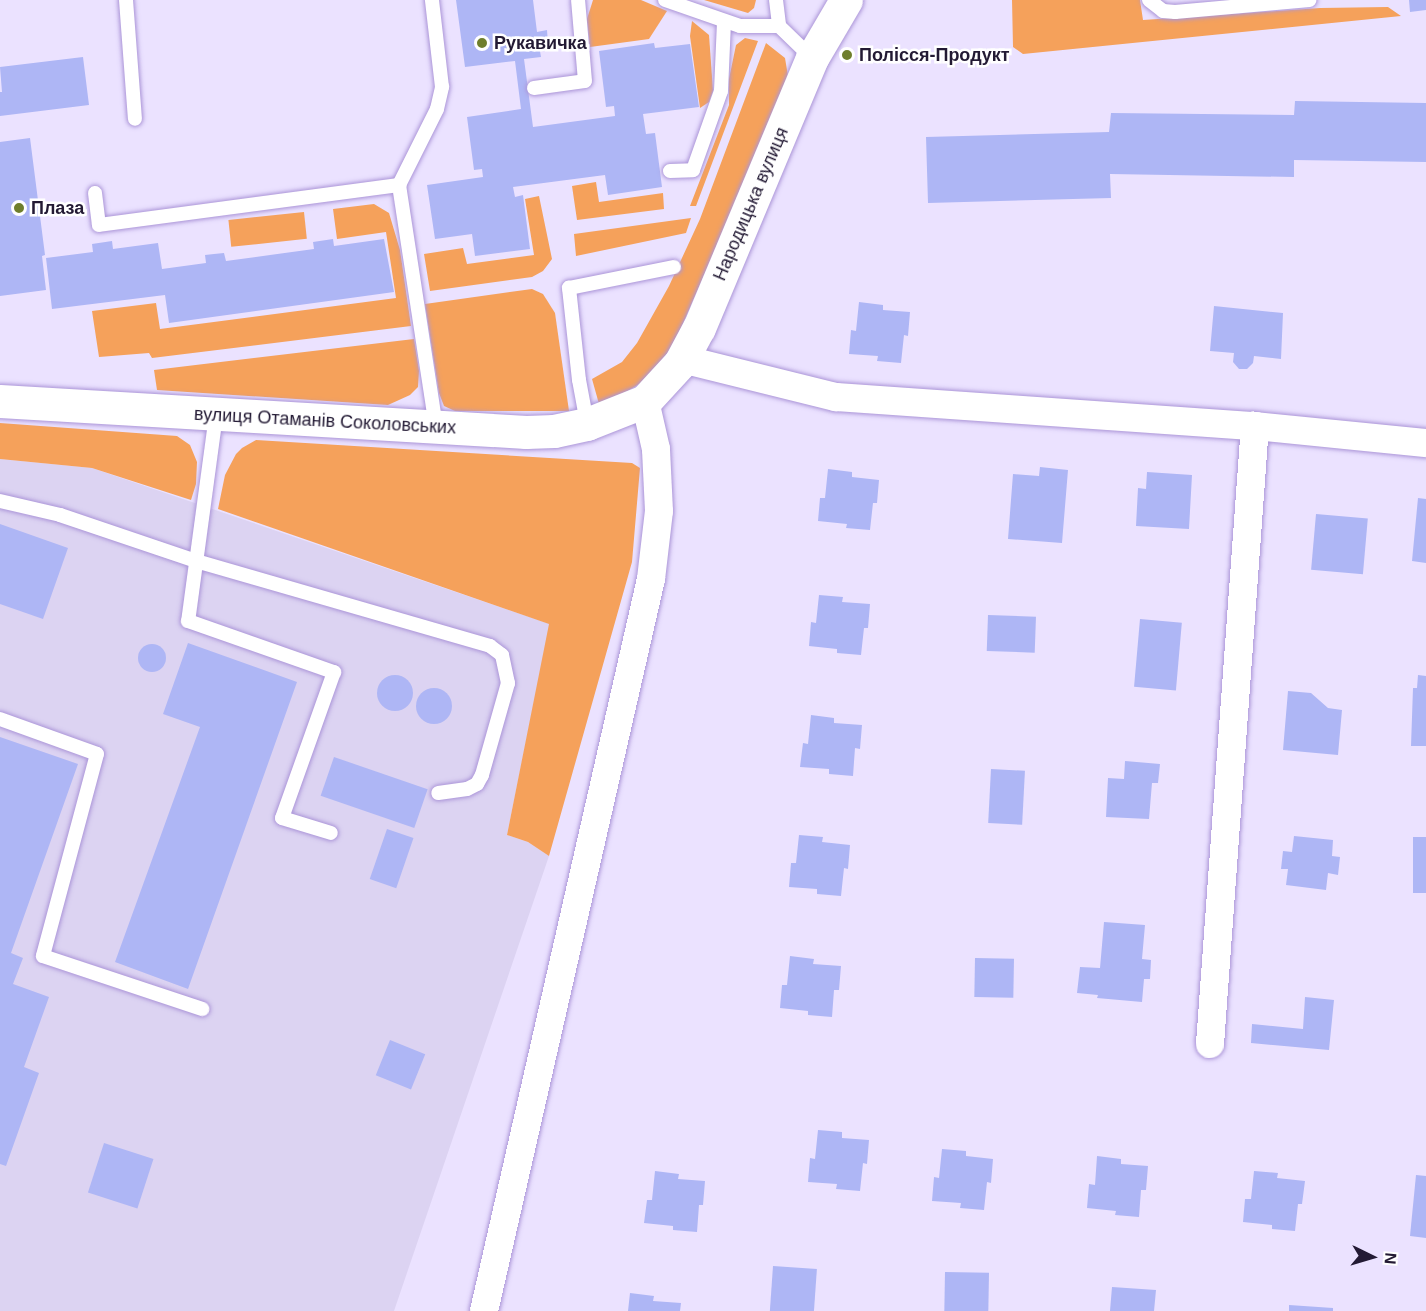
<!DOCTYPE html>
<html>
<head>
<meta charset="utf-8">
<style>
	body { margin:0 }
	#map { position:relative; width:1426px; height:1311px; overflow:hidden; background:#ebe2ff; font-family:Helvetica,sans-serif }
	div>[style] { position:absolute }
	.built>* { inset:0; background:#dcd3f2 }
	.green>* { inset:0; background:#f5a15b; transform-origin:0 0 }
	.building>* { inset:0; background:#aeb6f5; transform-origin:0 0 }
	.round { border-radius:50% }
	.roads { filter:drop-shadow(0 0 2px #ab95d8) drop-shadow(0 0 2px #ab95d8) }
	.service>* { height:14px; margin:-7px; padding:0 7px; transform-origin:7px; border-radius:7px; background:#fff }
	.minor>* { height:28px; margin:-14px; padding:0 14px; transform-origin:14px; border-radius:14px; background:#fff }
	.tertiary>* { height:33px; margin:-16.5px; padding:0 16.5px; transform-origin:16.5px; border-radius:16.5px; background:#fff }
	.dots>* { width:16px; height:16px; translate:-50% -50%; box-sizing:border-box; border:3px solid #fff; border-radius:50% }
	span { translate:-50% -50%; white-space:nowrap; text-align:center; line-height:1.15; -webkit-text-stroke:5px #fff; paint-order:stroke }
	.poi-label { font-size:18px; color:#231a34; font-weight:700 }
	.left { translate:0 -50%; text-align:left }
	.street-label { font-size:18px; color:#231a34 }
	.north { position:absolute; left:1342px; top:1227px; width:60px; height:60px; -webkit-text-stroke:4px #fff; paint-order:stroke; rotate:95deg; font-size:16px; font-weight:700; line-height:24px; text-align:center; color:#231a34 }
	.north::after { content:''; display:block; margin:auto; width:21px; height:27px; background:#231a34; clip-path:polygon(50% 0,100% 100%,50% 72%,0 100%) }
</style>
</head>
<body>
<div id="map">
	<div class="built">
		<div style="clip-path:polygon(0 459px,92px 468px,550px 624px,507px 835px,528px 842px,549px 856px,394px 1311px,0 1311px)"></div>
	</div>
	<div class="green">
		<div style="clip-path:polygon(593px 0,641px 0,667px 11px,649px 39px,590px 47px,587px 19px)"></div>
		<div style="clip-path:polygon(704px 0,756px 0,754px 8px,748px 13px)"></div>
		<div style="clip-path:polygon(1012px 0,1140px 0,1143px 20px,1320px 8px,1388px 7px,1401px 16px,1023px 54px,1013px 47px)"></div>
		<div style="clip-path:polygon(692px 21px,709px 35px,713px 91px,709px 102px,700px 108px,690px 36px)"></div>
		<div style="clip-path:polygon(745px 38px,758px 41px,696px 206px,690px 206px,729px 105px,729px 79px,736px 45px)"></div>
		<div style="clip-path:polygon(766px 43px,785px 58px,788px 76px,742px 189px,673px 346px,644px 381px,621px 395px,599px 404px,592px 379px,622px 362px,637px 343px,669px 286px,700px 219px)"></div>
		<div style="clip-path:polygon(596px 182px,599px 202px,663px 193px,664px 209px,577px 220px,572px 186px)"></div>
		<div style="clip-path:polygon(539px 196px,552px 259px,543px 271px,532px 277px,430px 291px,424px 254px,463px 248px,467px 264px,534px 255px,525px 199px)"></div>
		<div style="clip-path:polygon(374px 204px,389px 213px,400px 250px,411px 326px,152px 358px,149px 353px,99px 357px,92px 311px,156px 303px,160px 329px,396px 298px,386px 232px,337px 239px,333px 209px)"></div>
		<div style="left:304px;top:212px;width:27px;height:76px;rotate:84deg"></div>
		<div style="clip-path:polygon(691px 218px,686px 233px,576px 256px,574px 234px)"></div>
		<div style="clip-path:polygon(532px 289px,543px 294px,555px 313px,569px 411px,455px 411px,444px 406px,439px 393px,425px 304px)"></div>
		<div style="clip-path:polygon(414px 339px,419px 371px,418px 387px,410px 395px,388px 405px,157px 390px,154px 370px)"></div>
		<div style="clip-path:polygon(0 423px,177px 436px,190px 445px,197px 462px,196px 484px,191px 500px,92px 468px,0 459px)"></div>
		<div style="clip-path:polygon(256px 440px,632px 463px,640px 468px,632px 562px,549px 856px,528px 842px,507px 835px,549px 624px,218px 509px,225px 475px,236px 454px,242px 448px)"></div>
	</div>
	<div class="building">
		<div style="clip-path:polygon(456px 0,533px 0,537px 32px,547px 30px,548px 44px,539px 45px,541px 57px,524px 59px,533px 127px,615px 116px,614px 106px,606px 107px,599px 51px,654px 43px,655px 48px,690px 44px,699px 107px,643px 114px,646px 134px,655px 133px,662px 187px,608px 195px,605px 175px,513px 187px,515px 197px,523px 195px,530px 249px,475px 256px,472px 234px,435px 239px,427px 185px,483px 177px,482px 169px,474px 170px,467px 117px,521px 109px,515px 61px,465px 67px)"></div>
		<div style="clip-path:polygon(1409px 0,1426px 0,1426px 10px,1410px 12px)"></div>
		<div style="clip-path:polygon(83px 57px,89px 105px,0 116px,0 92px,2px 92px,0 67px)"></div>
		<div style="clip-path:polygon(1295px 101px,1426px 103px,1426px 162px,1294px 160px,1294px 177px,1110px 174px,1111px 198px,928px 203px,926px 137px,1109px 132px,1111px 113px,1294px 115px)"></div>
		<div style="clip-path:polygon(30px 138px,45px 255px,42px 256px,46px 290px,0 296px,0 142px)"></div>
		<div style="clip-path:polygon(333px 239px,334px 246px,384px 239px,394px 292px,169px 323px,165px 295px,52px 309px,46px 258px,93px 252px,92px 244px,112px 241px,113px 249px,158px 243px,162px 269px,206px 263px,205px 255px,214px 254px,224px 253px,226px 261px,314px 249px,313px 242px)"></div>
		<div style="clip-path:polygon(859px 302px,883px 305px,883px 310px,910px 312px,908px 336px,904px 335px,901px 363px,877px 361px,878px 356px,849px 354px,851px 330px,856px 331px)"></div>
		<div style="clip-path:polygon(1214px 306px,1283px 313px,1281px 359px,1254px 356px,1253px 363px,1247px 369px,1239px 369px,1233px 362px,1234px 353px,1210px 351px)"></div>
		<div style="clip-path:polygon(1040px 467px,1068px 470px,1062px 543px,1008px 539px,1013px 474px,1039px 476px)"></div>
		<div style="clip-path:polygon(828px 469px,852px 472px,852px 477px,879px 480px,877px 503px,873px 503px,870px 530px,846px 528px,847px 524px,818px 521px,820px 498px,825px 498px)"></div>
		<div style="clip-path:polygon(1147px 472px,1192px 475px,1189px 529px,1136px 526px,1138px 488px,1146px 489px)"></div>
		<div style="clip-path:polygon(1418px 498px,1426px 499px,1426px 563px,1412px 561px)"></div>
		<div style="left:1316px;top:514px;width:52px;height:56px;rotate:5deg"></div>
		<div style="clip-path:polygon(0 524px,68px 548px,43px 619px,0 604px)"></div>
		<div style="clip-path:polygon(819px 595px,843px 597px,842px 602px,870px 604px,868px 628px,864px 628px,861px 655px,837px 653px,837px 649px,809px 646px,811px 622px,816px 623px)"></div>
		<div style="left:988px;top:615px;width:48px;height:36px;rotate:2deg"></div>
		<div style="left:1140px;top:619px;width:42px;height:68px;rotate:5deg"></div>
		<div style="clip-path:polygon(188px 643px,297px 682px,188px 989px,115px 962px,200px 727px,163px 714px)"></div>
		<div class="round" style="left:138px;top:644px;width:28px;height:28px"></div>
		<div style="clip-path:polygon(1418px 675px,1426px 676px,1426px 746px,1411px 746px,1413px 688px,1417px 688px)"></div>
		<div class="round" style="left:377px;top:675px;width:36px;height:36px"></div>
		<div class="round" style="left:416px;top:688px;width:36px;height:36px"></div>
		<div style="clip-path:polygon(1288px 691px,1311px 693px,1328px 708px,1342px 710px,1338px 755px,1283px 750px)"></div>
		<div style="clip-path:polygon(811px 715px,834px 718px,834px 723px,862px 725px,860px 749px,855px 748px,853px 776px,829px 774px,829px 769px,800px 767px,803px 743px,808px 744px)"></div>
		<div style="clip-path:polygon(0 737px,78px 764px,11px 953px,23px 958px,13px 984px,49px 997px,24px 1067px,39px 1073px,6px 1166px,0 1164px)"></div>
		<div style="left:334px;top:757px;width:99px;height:41px;rotate:19deg"></div>
		<div style="clip-path:polygon(1125px 761px,1160px 764px,1158px 783px,1152px 783px,1149px 819px,1106px 817px,1108px 778px,1124px 779px)"></div>
		<div style="left:991px;top:769px;width:34px;height:54px;rotate:3deg"></div>
		<div style="left:387px;top:829px;width:28px;height:53px;rotate:19deg"></div>
		<div style="clip-path:polygon(799px 835px,823px 837px,822px 842px,850px 845px,848px 869px,844px 868px,841px 896px,817px 894px,817px 889px,789px 887px,791px 863px,796px 863px)"></div>
		<div style="clip-path:polygon(1294px 836px,1333px 840px,1332px 856px,1340px 857px,1338px 875px,1328px 873px,1326px 890px,1286px 885px,1288px 869px,1281px 869px,1283px 851px,1292px 852px)"></div>
		<div style="left:1413px;top:837px;width:13px;height:56px"></div>
		<div style="clip-path:polygon(1104px 922px,1145px 925px,1142px 959px,1151px 960px,1150px 979px,1144px 979px,1142px 1002px,1097px 998px,1098px 995px,1077px 993px,1080px 967px,1100px 968px)"></div>
		<div style="clip-path:polygon(790px 956px,814px 959px,813px 964px,841px 966px,839px 990px,834px 990px,832px 1017px,808px 1015px,808px 1011px,780px 1008px,782px 985px,787px 985px)"></div>
		<div style="left:975px;top:958px;width:39px;height:39px;rotate:1deg"></div>
		<div style="clip-path:polygon(1305px 997px,1334px 1000px,1329px 1050px,1251px 1043px,1252px 1024px,1303px 1029px)"></div>
		<div style="left:390px;top:1040px;width:38px;height:38px;rotate:22deg"></div>
		<div style="clip-path:polygon(818px 1130px,842px 1132px,842px 1138px,869px 1140px,867px 1164px,863px 1163px,860px 1191px,836px 1189px,837px 1184px,808px 1182px,810px 1158px,815px 1159px)"></div>
		<div style="left:104px;top:1143px;width:52px;height:52px;rotate:18deg"></div>
		<div style="clip-path:polygon(942px 1149px,966px 1151px,966px 1156px,993px 1159px,991px 1183px,987px 1182px,984px 1210px,960px 1208px,961px 1203px,932px 1201px,934px 1177px,939px 1178px)"></div>
		<div style="clip-path:polygon(1097px 1156px,1121px 1159px,1121px 1164px,1148px 1166px,1146px 1190px,1141px 1190px,1139px 1217px,1115px 1215px,1116px 1211px,1087px 1208px,1089px 1184px,1095px 1185px)"></div>
		<div style="clip-path:polygon(655px 1171px,679px 1174px,678px 1179px,705px 1181px,703px 1205px,699px 1205px,697px 1232px,673px 1230px,673px 1226px,644px 1223px,647px 1200px,652px 1200px)"></div>
		<div style="clip-path:polygon(1254px 1171px,1278px 1173px,1277px 1178px,1305px 1181px,1302px 1204px,1298px 1204px,1295px 1231px,1272px 1229px,1272px 1225px,1243px 1222px,1245px 1199px,1251px 1199px)"></div>
		<div style="clip-path:polygon(1416px 1175px,1426px 1176px,1426px 1238px,1410px 1236px)"></div>
		<div style="left:773px;top:1266px;width:44px;height:45px;rotate:4deg"></div>
		<div style="left:945px;top:1272px;width:44px;height:39px;rotate:1deg"></div>
		<div style="clip-path:polygon(1112px 1287px,1156px 1290px,1154px 1311px,1110px 1311px)"></div>
		<div style="clip-path:polygon(630px 1293px,654px 1296px,653px 1301px,681px 1303px,680px 1311px,628px 1311px)"></div>
		<div style="clip-path:polygon(1289px 1305px,1333px 1308px,1333px 1311px,1289px 1311px)"></div>
	</div>
	<div class="roads">
		<div class="service">
			<div style="left:126px;top:0;width:119px;rotate:85.7deg"></div>
			<div style="left:665px;top:0;width:79px;rotate:19.1deg"></div>
			<div style="left:740px;top:26px;width:39px"></div>
			<div style="left:776px;top:0;width:26px;rotate:83deg"></div>
			<div style="left:779px;top:26px;width:46px;rotate:44.1deg"></div>
			<div style="left:1149px;top:0;width:18px;rotate:38deg"></div>
			<div style="left:1163px;top:11px;width:12px;rotate:5deg"></div>
			<div style="left:1175px;top:12px;width:135px;rotate:-5.1deg"></div>
			<div style="left:534px;top:88px;width:51px;rotate:-7.8deg"></div>
			<div style="left:585px;top:81px;width:81px;rotate:-94.9deg"></div>
			<div style="left:670px;top:171px;width:23px;rotate:-2deg"></div>
			<div style="left:693px;top:170px;width:84px;rotate:-70.5deg"></div>
			<div style="left:721px;top:91px;width:70px;rotate:-87.5deg"></div>
			<div style="left:399px;top:185px;width:85px;rotate:-63.4deg"></div>
			<div style="left:437px;top:109px;width:23px;rotate:-77deg"></div>
			<div style="left:442px;top:87px;width:88px;rotate:-96.6deg"></div>
			<div style="left:95px;top:193px;width:32px;rotate:83deg"></div>
			<div style="left:99px;top:225px;width:303px;rotate:-7.6deg"></div>
			<div style="left:399px;top:185px;width:244px;rotate:81.3deg"></div>
			<div style="left:216px;top:415px;width:208px;rotate:97.7deg"></div>
			<div style="left:188px;top:621px;width:155px;rotate:19.3deg"></div>
			<div style="left:334px;top:672px;width:155px;rotate:109.6deg"></div>
			<div style="left:282px;top:818px;width:51px;rotate:17deg"></div>
			<div style="left:587px;top:423px;width:44px;rotate:-100.5deg"></div>
			<div style="left:579px;top:380px;width:93px;rotate:-96.2deg"></div>
			<div style="left:569px;top:288px;width:107px;rotate:-11.3deg"></div>
			<div style="left:0;top:501px;width:62px;rotate:13.1deg"></div>
			<div style="left:60px;top:515px;width:144px;rotate:18.7deg"></div>
			<div style="left:196px;top:561px;width:306px;rotate:16.1deg"></div>
			<div style="left:490px;top:646px;width:15px;rotate:37deg"></div>
			<div style="left:502px;top:655px;width:29px;rotate:78deg"></div>
			<div style="left:508px;top:683px;width:96px;rotate:105.8deg"></div>
			<div style="left:482px;top:775px;width:10px;rotate:119deg"></div>
			<div style="left:477px;top:784px;width:11px;rotate:153deg"></div>
			<div style="left:467px;top:789px;width:29px;rotate:172deg"></div>
			<div style="left:0;top:719px;width:103px;rotate:19.8deg"></div>
			<div style="left:97px;top:754px;width:209px;rotate:105deg"></div>
			<div style="left:43px;top:956px;width:168px;rotate:18.4deg"></div>
		</div>
		<div class="minor">
			<div style="left:682px;top:359px;width:159px;rotate:13.9deg"></div>
			<div style="left:836px;top:397px;width:420px;rotate:4deg"></div>
			<div style="left:1255px;top:426px;width:172px;rotate:5.7deg"></div>
			<div style="left:1210px;top:1044px;width:620px;rotate:-85.84deg"></div>
			<div style="left:484px;top:1311px;width:751px;rotate:-77.15deg"></div>
			<div style="left:651px;top:579px;width:68px;rotate:-83.3deg"></div>
			<div style="left:659px;top:511px;width:62px;rotate:-92.8deg"></div>
			<div style="left:656px;top:449px;width:49px;rotate:-102.9deg"></div>
		</div>
		<div class="tertiary">
			<div style="left:0;top:401px;width:527px;rotate:3.37deg"></div>
			<div style="left:526px;top:432px;width:28px;rotate:-2deg"></div>
			<div style="left:554px;top:431px;width:34px;rotate:-12deg"></div>
			<div style="left:587px;top:424px;width:62px;rotate:-21.6deg"></div>
			<div style="left:645px;top:401px;width:52px;rotate:-47.4deg"></div>
			<div style="left:680px;top:363px;width:40px;rotate:-62deg"></div>
			<div style="left:699px;top:328px;width:293px;rotate:-67.3deg"></div>
			<div style="left:812px;top:58px;width:67px;rotate:-59.6deg"></div>
		</div>
	</div>
	<div class="dots">
		<div style="left:482px;top:43px;background:#6f7e2c"></div>
		<div style="left:847px;top:55px;background:#6f7e2c"></div>
		<div style="left:19px;top:208px;background:#6f7e2c"></div>
	</div>
	<div class="poi-label">
		<span class="left" style="left:494px;top:43px">Рукавичка</span>
		<span class="left" style="left:859px;top:55px">Полісся-Продукт</span>
		<span class="left" style="left:31px;top:208px">Плаза</span>
	</div>
	<div class="street-label">
		<span style="left:751px;top:204px;rotate:-67deg">Народицька вулиця</span>
		<span style="left:325px;top:421px;rotate:3deg">вулиця Отаманів Соколовських</span>
	</div>
	<div class="north">N</div>
</div>
</body>
</html>
